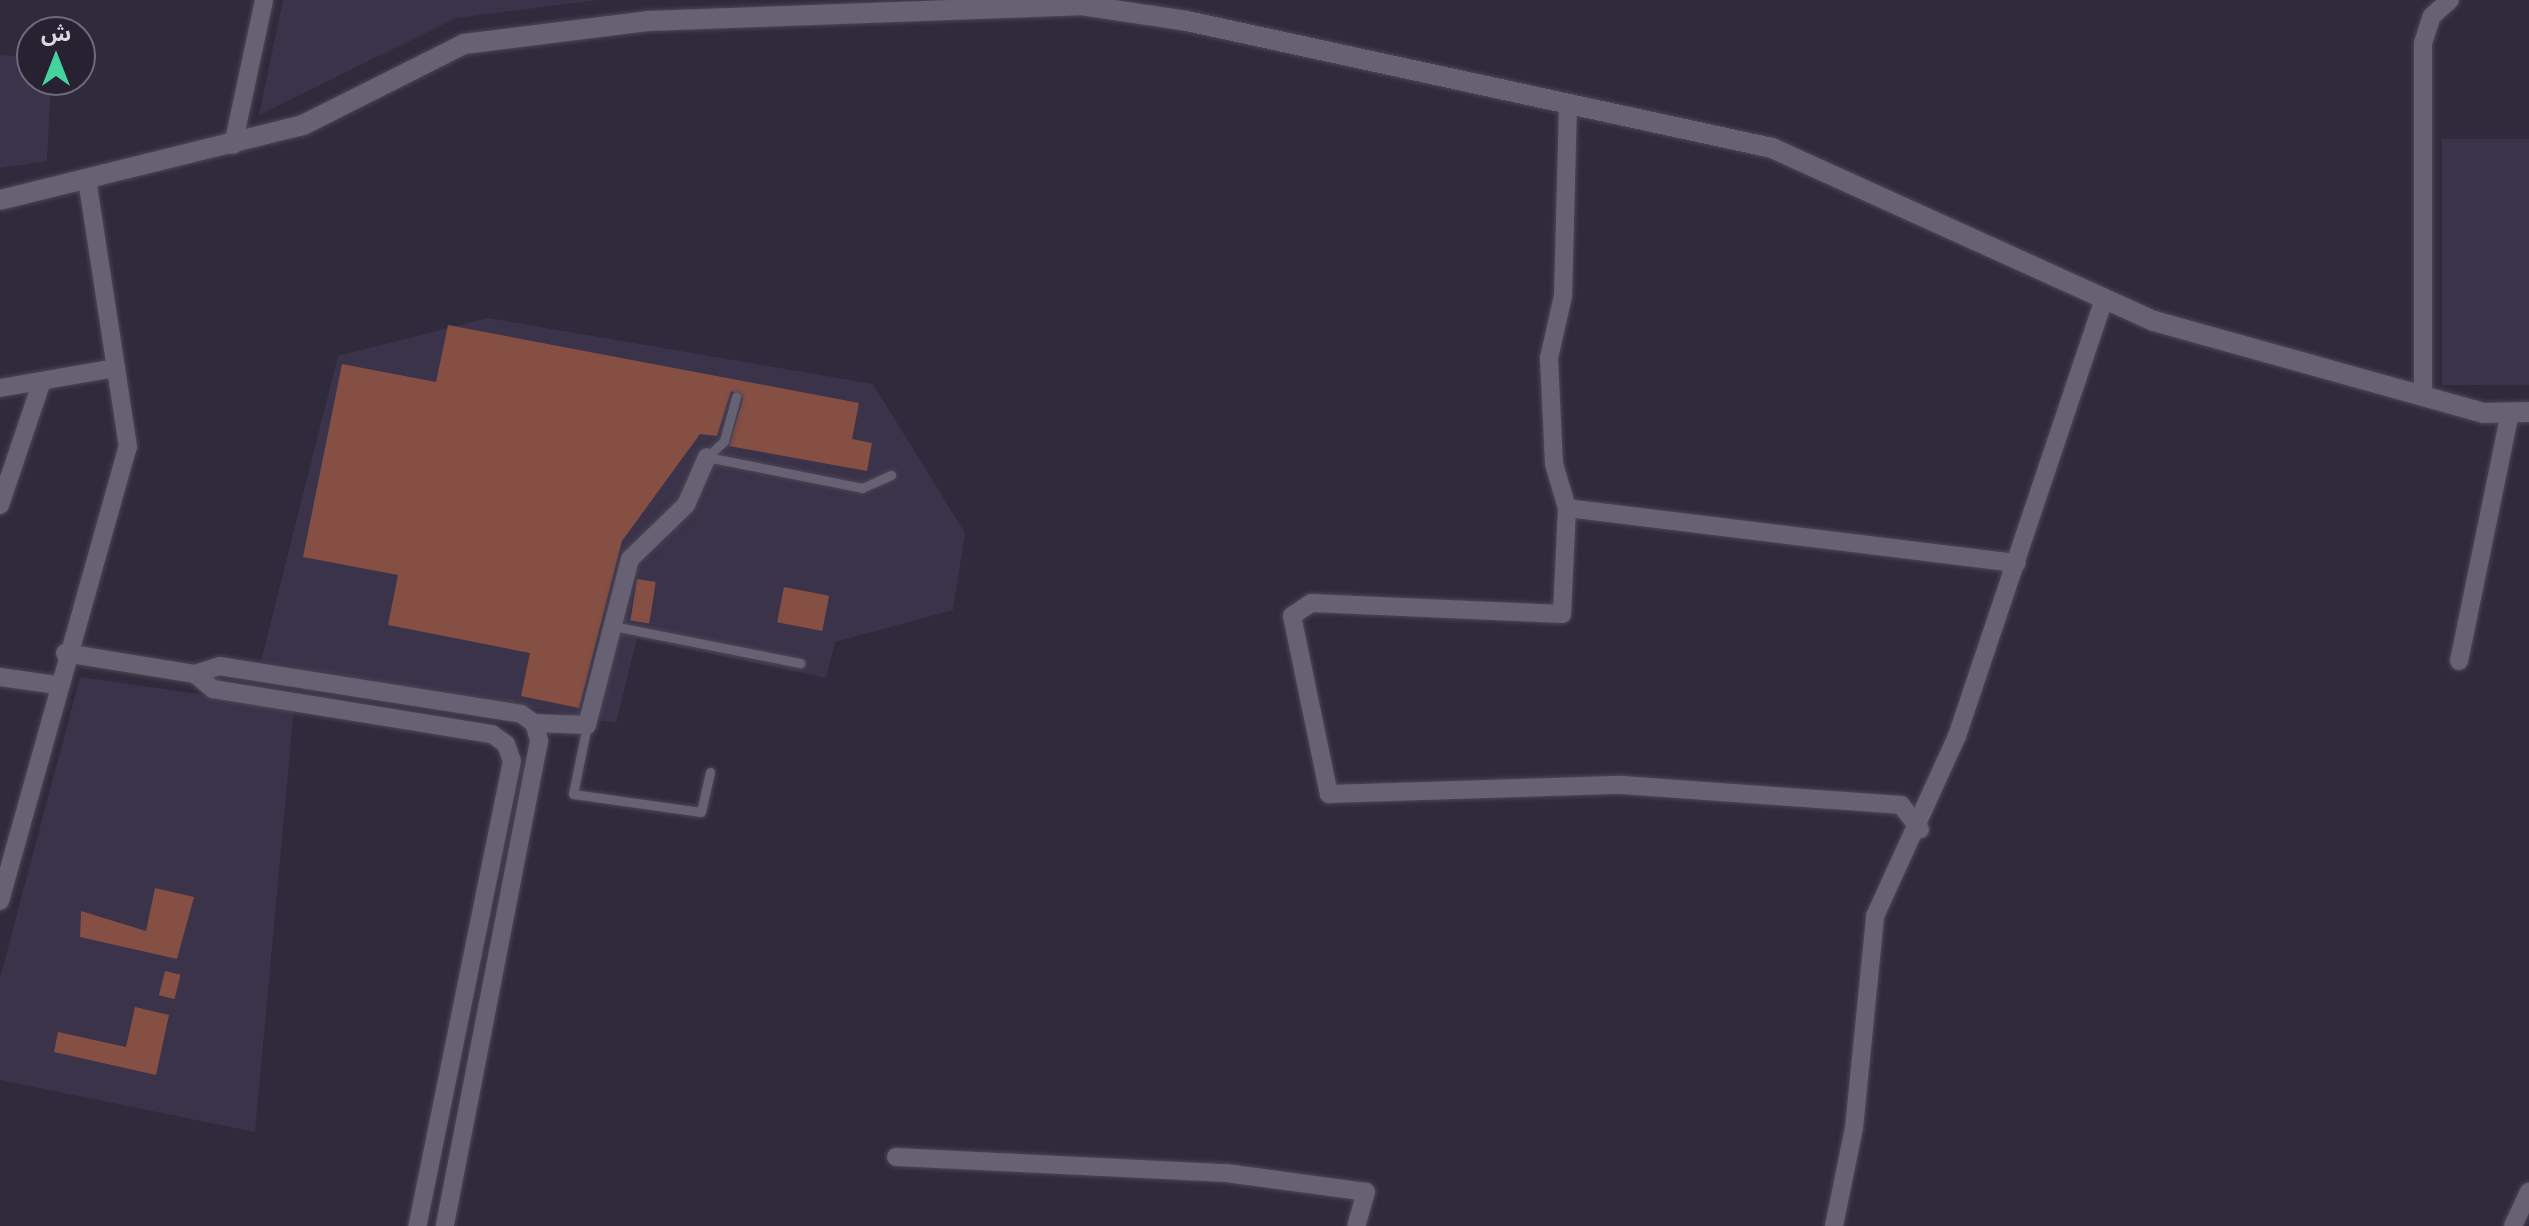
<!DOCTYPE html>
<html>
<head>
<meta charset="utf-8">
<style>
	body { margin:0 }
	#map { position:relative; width:2529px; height:1226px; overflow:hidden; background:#302b3c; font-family:Signika,"Noto Sans Arabic",sans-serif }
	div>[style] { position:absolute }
	.built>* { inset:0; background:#3a334a; transform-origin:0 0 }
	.building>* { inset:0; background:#854f44; transform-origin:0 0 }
	.roads { filter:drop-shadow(0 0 2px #4b4654) drop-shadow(0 0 2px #4b4654) }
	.lane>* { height:9px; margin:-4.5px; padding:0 4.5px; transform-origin:4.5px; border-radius:4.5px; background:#676174 }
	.street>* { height:18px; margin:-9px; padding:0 9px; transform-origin:9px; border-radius:9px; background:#676174 }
	.secondary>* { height:20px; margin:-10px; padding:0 10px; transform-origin:10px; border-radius:10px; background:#676174 }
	span { translate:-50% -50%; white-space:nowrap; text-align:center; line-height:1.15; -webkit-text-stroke:7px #272131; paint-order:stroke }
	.north { position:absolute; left:16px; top:16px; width:80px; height:80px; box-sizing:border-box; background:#272131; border:2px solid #6f6a78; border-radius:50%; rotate:0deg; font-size:22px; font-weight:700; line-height:32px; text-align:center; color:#dad7e2 }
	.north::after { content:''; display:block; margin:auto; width:28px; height:36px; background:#46d49e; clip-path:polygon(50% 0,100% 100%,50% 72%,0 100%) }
</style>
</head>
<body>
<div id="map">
	<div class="built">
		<div style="clip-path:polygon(283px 0,599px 0,456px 18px,259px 115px)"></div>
		<div style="clip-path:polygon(0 55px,32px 57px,32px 80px,51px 80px,47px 161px,0 168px)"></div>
		<div style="left:2529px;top:139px;width:246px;height:87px;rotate:90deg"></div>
		<div style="clip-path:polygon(488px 318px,873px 384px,965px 533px,953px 610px,835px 642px,826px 678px,637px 638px,616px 723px,261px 661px,338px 356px)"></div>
		<div style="clip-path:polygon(80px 677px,294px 708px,255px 1132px,0 1080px,0 978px)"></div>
	</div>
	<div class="building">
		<div style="clip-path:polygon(448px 325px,859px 403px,852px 439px,872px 443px,867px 471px,729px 446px,743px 398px,731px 391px,717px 436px,700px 434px,622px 541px,579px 708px,521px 696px,530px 653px,388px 625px,398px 575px,303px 557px,342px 364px,436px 382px)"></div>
		<div style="left:637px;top:579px;width:19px;height:42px;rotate:9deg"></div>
		<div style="left:784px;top:587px;width:46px;height:36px;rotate:11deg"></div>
		<div style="clip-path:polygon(155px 888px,194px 897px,177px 959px,80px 937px,81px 911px,146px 931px)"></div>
		<div style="left:165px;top:971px;width:16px;height:25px;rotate:14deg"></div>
		<div style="clip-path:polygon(135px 1007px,169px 1015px,156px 1075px,54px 1052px,58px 1032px,126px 1047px)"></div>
	</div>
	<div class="roads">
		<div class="lane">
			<div style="left:707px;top:457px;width:158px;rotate:11.3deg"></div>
			<div style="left:862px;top:488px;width:32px;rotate:-24deg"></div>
			<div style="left:707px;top:457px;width:23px;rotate:-43deg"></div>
			<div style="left:724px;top:441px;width:46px;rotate:-74.7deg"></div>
			<div style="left:613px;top:626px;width:191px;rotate:11.2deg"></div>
			<div style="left:587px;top:725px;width:70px;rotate:101.5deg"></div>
			<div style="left:573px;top:794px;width:129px;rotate:8deg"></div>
			<div style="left:701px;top:812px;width:41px;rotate:-77.3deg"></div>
		</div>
		<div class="street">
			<div style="left:1568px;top:106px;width:190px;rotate:91.5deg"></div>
			<div style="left:1563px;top:296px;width:64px;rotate:102.7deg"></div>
			<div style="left:1549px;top:358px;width:106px;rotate:87.3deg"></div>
			<div style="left:1554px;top:464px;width:46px;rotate:73.5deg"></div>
			<div style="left:1567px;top:508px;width:453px;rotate:7deg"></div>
			<div style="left:233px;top:145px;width:148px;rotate:-77.9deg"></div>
			<div style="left:0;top:388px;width:118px;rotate:-9.8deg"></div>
			<div style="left:2423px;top:396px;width:353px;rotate:-90deg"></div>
			<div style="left:2423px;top:43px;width:28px;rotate:-72deg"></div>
			<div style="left:2432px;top:16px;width:24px;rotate:-42deg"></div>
			<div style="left:0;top:505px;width:131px;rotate:-71.3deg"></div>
			<div style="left:1567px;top:508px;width:106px;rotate:92.7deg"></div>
			<div style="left:1562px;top:614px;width:251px;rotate:-177.5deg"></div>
			<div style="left:1311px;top:603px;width:23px;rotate:146deg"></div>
			<div style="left:1292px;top:616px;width:182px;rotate:78.3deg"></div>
			<div style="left:1329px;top:794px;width:293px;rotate:-1.8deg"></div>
			<div style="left:1622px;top:785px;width:280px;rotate:4.1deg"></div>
			<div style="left:1901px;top:805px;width:31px;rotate:52deg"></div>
			<div style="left:65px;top:653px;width:132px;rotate:9.2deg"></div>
			<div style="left:195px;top:674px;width:23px;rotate:40deg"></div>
			<div style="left:213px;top:689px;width:283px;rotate:9.2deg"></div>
			<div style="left:492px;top:734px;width:17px;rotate:36deg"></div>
			<div style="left:506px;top:744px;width:18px;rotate:71deg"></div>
			<div style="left:512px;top:761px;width:475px;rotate:101.5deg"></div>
			<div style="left:2459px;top:661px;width:254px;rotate:-78.4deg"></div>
			<div style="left:195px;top:674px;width:25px;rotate:-18deg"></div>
			<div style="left:219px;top:666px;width:306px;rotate:9deg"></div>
			<div style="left:521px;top:714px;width:16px;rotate:35deg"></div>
			<div style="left:534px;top:723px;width:19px;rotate:74deg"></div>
			<div style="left:539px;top:741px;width:494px;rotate:101deg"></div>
			<div style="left:0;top:677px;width:57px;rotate:8.1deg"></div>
			<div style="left:534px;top:723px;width:53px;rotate:2.2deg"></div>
			<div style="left:587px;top:725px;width:171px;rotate:-75.5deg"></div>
			<div style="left:630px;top:559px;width:78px;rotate:-44deg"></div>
			<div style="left:686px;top:505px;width:52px;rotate:-66.4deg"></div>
			<div style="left:0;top:901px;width:472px;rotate:-74.3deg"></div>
			<div style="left:128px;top:447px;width:270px;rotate:-98.7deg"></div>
			<div style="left:896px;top:1157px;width:330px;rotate:2.8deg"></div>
			<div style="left:1226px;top:1173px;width:141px;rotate:7.7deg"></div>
			<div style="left:1366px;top:1192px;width:35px;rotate:106deg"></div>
			<div style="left:1834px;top:1226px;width:100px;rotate:-78.5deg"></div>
			<div style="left:1854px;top:1128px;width:213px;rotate:-84.3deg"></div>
			<div style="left:1875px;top:916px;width:198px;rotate:-65.5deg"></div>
			<div style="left:1957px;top:736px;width:462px;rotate:-71.4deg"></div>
			<div style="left:2513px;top:1226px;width:38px;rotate:-65deg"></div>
		</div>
		<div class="secondary">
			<div style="left:0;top:200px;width:312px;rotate:-13.9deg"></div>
			<div style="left:303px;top:125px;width:180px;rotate:-26.7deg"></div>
			<div style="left:464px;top:44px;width:185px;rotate:-7.1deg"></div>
			<div style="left:648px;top:21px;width:433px;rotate:-2.1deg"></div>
			<div style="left:1081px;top:5px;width:107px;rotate:8.6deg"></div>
			<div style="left:1187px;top:21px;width:599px;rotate:12.25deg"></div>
			<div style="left:1772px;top:148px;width:419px;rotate:24.4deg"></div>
			<div style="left:2154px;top:321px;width:342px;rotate:15.6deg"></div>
			<div style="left:2483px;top:413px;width:46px;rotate:-1.2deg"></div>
		</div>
	</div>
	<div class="north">ش</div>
</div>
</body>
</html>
